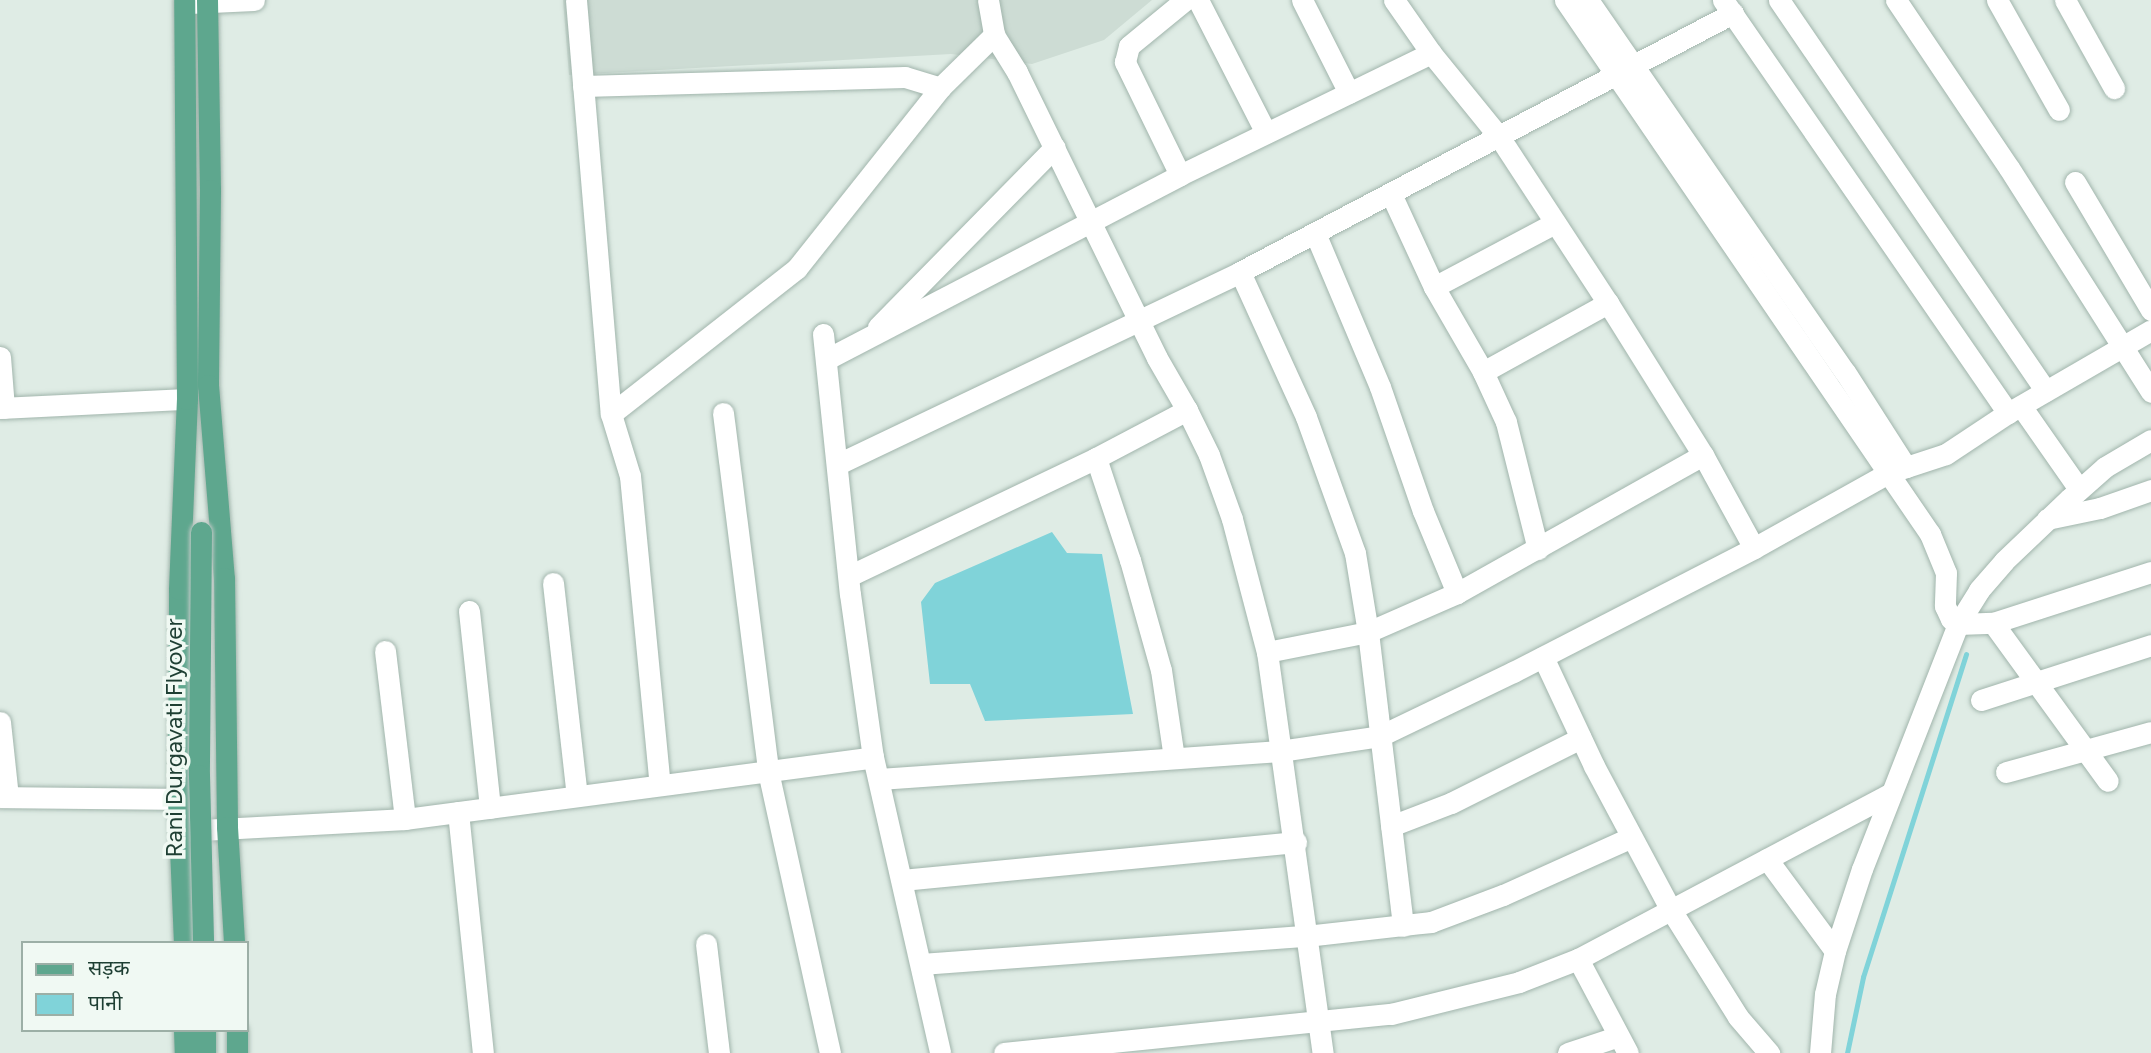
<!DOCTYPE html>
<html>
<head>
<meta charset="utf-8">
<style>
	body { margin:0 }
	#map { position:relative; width:2151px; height:1053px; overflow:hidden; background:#dfece5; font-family:Figtree,"Noto Sans Devanagari",sans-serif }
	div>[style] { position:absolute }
	.built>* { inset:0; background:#cddcd4 }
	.water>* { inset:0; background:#80d3d9 }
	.stream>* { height:5px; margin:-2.5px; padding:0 2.5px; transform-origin:2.5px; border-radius:2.5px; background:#80d3d9 }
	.roads { filter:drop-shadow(0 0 2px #a1b5ac) drop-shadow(0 0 2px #a1b5ac) }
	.minor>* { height:21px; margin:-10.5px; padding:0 10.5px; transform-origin:10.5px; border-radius:10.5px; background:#fff }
	.major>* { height:21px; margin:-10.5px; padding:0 10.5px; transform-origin:10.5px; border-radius:10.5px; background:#5ea78e }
	.bridges { filter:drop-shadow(0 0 2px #c0c9c6) drop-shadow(0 0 2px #c0c9c6) }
	.major-bridge>* { height:21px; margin:-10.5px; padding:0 10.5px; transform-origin:10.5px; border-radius:10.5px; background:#5ea78e }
	span { translate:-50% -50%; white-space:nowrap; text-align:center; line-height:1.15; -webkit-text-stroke:7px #f0f9f3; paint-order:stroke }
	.street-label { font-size:24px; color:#1e3f33 }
	.legend { position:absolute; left:21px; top:941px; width:228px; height:91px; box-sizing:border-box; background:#f0f9f3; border:2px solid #9cafa6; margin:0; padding:9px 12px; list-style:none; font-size:21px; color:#1e3f33 }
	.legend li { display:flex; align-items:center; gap:14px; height:35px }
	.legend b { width:35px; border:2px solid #9cafa6 }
</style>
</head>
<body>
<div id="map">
	<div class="built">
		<div style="clip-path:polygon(563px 0,1152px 0,1104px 40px,1032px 64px,951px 54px,569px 75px)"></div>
	</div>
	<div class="water">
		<div style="clip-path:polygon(1052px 532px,1067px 553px,1102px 554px,1133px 714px,985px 721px,970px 684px,930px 684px,921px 602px,935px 583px)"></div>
	</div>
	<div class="stream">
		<div style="left:1847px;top:1053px;width:78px;rotate:-78.1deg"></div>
		<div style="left:1863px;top:977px;width:339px;rotate:-72.3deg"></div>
	</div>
	<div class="roads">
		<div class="minor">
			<div style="left:576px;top:0;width:415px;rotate:85.2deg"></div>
			<div style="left:611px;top:414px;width:65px;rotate:73deg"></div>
			<div style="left:630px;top:476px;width:310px;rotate:84.5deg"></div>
			<div style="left:988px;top:0;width:36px;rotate:80deg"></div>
			<div style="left:994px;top:35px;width:44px;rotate:58.1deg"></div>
			<div style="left:1017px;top:72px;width:318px;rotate:63.9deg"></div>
			<div style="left:1157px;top:358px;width:60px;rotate:60deg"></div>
			<div style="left:1187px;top:410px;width:50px;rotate:63.9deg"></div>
			<div style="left:1209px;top:455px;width:68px;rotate:70.2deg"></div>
			<div style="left:1232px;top:519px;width:138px;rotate:75.3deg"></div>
			<div style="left:1267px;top:652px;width:405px;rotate:82.1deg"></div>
			<div style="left:1198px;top:0;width:149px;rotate:62.9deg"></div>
			<div style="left:1302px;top:0;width:104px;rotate:63.2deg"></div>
			<div style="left:1394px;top:0;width:65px;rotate:55.1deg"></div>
			<div style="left:1431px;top:53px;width:109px;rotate:50.9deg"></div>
			<div style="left:1500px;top:138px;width:197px;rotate:56.8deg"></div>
			<div style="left:1608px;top:303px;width:179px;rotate:58deg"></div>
			<div style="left:1703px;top:455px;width:106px;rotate:61.3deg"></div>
			<div style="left:1565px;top:0;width:647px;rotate:55.65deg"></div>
			<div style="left:1930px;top:534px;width:42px;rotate:67.7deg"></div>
			<div style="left:1946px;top:573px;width:33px;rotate:92deg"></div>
			<div style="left:1945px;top:606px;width:14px;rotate:65deg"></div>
			<div style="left:1951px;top:619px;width:9px;rotate:36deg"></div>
			<div style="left:1958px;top:624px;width:35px;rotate:-2deg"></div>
			<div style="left:1993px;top:623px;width:166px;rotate:-17.9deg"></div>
			<div style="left:1588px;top:0;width:452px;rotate:55.4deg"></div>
			<div style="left:1845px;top:372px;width:113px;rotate:57.3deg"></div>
			<div style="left:1723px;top:0;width:502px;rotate:55.39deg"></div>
			<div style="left:1779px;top:0;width:473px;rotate:55.7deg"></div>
			<div style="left:1896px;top:0;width:202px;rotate:56.1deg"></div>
			<div style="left:2009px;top:168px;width:265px;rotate:57.6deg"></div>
			<div style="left:1997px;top:0;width:126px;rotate:60.6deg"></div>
			<div style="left:2065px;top:0;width:101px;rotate:60.9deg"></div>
			<div style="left:189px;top:3px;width:65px;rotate:-2.6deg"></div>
			<div style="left:583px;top:86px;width:322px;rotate:-1.6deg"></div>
			<div style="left:905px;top:77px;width:37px;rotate:17deg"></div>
			<div style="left:1180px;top:175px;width:126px;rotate:-116deg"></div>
			<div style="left:1125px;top:62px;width:16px;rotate:-76deg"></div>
			<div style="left:1129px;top:46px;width:72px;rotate:-39.4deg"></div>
			<div style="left:2075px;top:182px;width:149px;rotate:59.3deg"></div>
			<div style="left:1391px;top:194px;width:102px;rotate:65.2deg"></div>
			<div style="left:1434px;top:287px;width:98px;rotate:60deg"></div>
			<div style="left:1483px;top:372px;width:55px;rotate:65.3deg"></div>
			<div style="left:1506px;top:422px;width:131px;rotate:75.9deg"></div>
			<div style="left:1315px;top:233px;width:167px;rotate:67.1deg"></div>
			<div style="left:1380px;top:387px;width:131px;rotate:70.9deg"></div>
			<div style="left:1423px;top:511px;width:89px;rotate:67.5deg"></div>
			<div style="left:1240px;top:272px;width:159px;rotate:65.5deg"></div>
			<div style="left:1306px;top:417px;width:145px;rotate:70.2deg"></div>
			<div style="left:1355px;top:553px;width:80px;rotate:80.7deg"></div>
			<div style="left:1368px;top:632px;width:296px;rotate:83.2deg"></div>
			<div style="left:1434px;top:287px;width:137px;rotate:-27.9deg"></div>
			<div style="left:878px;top:327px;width:252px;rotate:-45.5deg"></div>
			<div style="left:823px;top:334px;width:261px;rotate:84.1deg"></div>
			<div style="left:850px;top:594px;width:165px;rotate:82deg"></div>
			<div style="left:873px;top:757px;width:303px;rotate:77.2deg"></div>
			<div style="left:0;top:357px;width:51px;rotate:85.5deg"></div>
			<div style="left:827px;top:359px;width:398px;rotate:-27.5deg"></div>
			<div style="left:1180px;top:175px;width:279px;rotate:-25.9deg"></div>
			<div style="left:1483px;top:372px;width:143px;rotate:-28.9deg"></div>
			<div style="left:2021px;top:406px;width:101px;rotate:55.1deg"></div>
			<div style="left:0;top:408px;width:187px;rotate:-2.8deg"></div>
			<div style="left:723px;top:413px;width:361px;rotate:82.8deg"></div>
			<div style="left:768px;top:771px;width:289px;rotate:77.6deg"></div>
			<div style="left:611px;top:414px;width:236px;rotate:-38.1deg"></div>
			<div style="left:797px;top:268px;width:230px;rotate:-51.5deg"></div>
			<div style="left:940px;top:88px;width:76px;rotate:-44.5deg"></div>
			<div style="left:1096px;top:458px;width:108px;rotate:71.6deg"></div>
			<div style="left:1130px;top:560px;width:114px;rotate:74.3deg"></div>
			<div style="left:1161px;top:670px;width:89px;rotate:81.6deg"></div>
			<div style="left:838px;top:464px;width:445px;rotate:-25.5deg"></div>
			<div style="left:1240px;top:272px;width:557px;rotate:-27.72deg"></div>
			<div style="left:2047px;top:519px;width:54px;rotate:-11.7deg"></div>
			<div style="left:2100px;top:508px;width:54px;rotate:-19.4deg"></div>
			<div style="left:849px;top:576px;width:274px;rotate:-25.5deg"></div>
			<div style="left:1096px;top:458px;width:103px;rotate:-27.8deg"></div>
			<div style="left:553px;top:583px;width:214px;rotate:83.6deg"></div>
			<div style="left:469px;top:611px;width:198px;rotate:83.9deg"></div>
			<div style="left:1993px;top:623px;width:195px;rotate:54deg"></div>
			<div style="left:385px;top:651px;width:169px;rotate:83.2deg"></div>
			<div style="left:1267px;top:652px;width:103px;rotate:-11.2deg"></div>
			<div style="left:1368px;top:632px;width:97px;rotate:-23.7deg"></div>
			<div style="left:1457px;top:593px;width:282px;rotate:-29.3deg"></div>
			<div style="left:1543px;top:657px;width:120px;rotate:64.9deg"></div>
			<div style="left:1594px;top:766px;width:163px;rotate:61.9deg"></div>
			<div style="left:1671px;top:910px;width:126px;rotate:57.9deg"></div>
			<div style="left:1738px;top:1017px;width:48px;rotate:49.3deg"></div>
			<div style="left:1981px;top:700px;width:179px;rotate:-17.9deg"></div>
			<div style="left:0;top:722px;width:75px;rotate:83.9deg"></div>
			<div style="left:2006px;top:772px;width:150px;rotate:-15.4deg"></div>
			<div style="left:879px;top:779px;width:402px;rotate:-4deg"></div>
			<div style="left:1280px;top:751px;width:101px;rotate:-8.5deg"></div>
			<div style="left:1380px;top:736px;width:148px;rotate:-25.7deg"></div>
			<div style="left:1513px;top:672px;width:271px;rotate:-27.2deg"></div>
			<div style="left:1754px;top:548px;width:154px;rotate:-29.2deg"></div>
			<div style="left:1888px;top:473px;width:61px;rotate:-18.1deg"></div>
			<div style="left:1946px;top:454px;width:74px;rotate:-33.5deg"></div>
			<div style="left:2008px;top:413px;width:165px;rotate:-30.1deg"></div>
			<div style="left:0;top:797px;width:178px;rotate:0.6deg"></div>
			<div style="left:458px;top:812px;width:242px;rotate:84.1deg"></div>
			<div style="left:1391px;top:826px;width:64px;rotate:-21deg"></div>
			<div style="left:1451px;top:803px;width:145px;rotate:-26.6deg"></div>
			<div style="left:184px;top:831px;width:221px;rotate:-3.1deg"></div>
			<div style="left:405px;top:819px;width:472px;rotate:-7.5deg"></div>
			<div style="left:1767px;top:859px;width:114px;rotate:53.5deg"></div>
			<div style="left:902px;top:880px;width:396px;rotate:-5.5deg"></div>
			<div style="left:706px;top:944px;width:110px;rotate:83.2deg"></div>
			<div style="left:1578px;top:959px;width:106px;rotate:62deg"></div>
			<div style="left:921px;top:964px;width:386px;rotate:-4.2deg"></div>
			<div style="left:1306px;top:936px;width:126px;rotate:-6.4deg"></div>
			<div style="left:1431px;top:922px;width:77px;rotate:-20.6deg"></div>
			<div style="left:1503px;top:895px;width:141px;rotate:-24.2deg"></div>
			<div style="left:1004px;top:1053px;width:389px;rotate:-5.8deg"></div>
			<div style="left:1391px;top:1014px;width:132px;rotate:-14deg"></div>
			<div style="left:1519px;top:982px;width:63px;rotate:-21.3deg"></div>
			<div style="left:1578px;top:959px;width:353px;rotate:-27.9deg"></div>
			<div style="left:1568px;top:1053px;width:51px;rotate:-18.4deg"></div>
			<div style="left:1820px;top:1053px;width:59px;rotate:-85.2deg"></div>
			<div style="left:1825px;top:994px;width:44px;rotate:-76.9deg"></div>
			<div style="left:1835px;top:951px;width:86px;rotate:-71.8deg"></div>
			<div style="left:1862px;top:869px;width:263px;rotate:-68.6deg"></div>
			<div style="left:1958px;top:624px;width:40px;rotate:-58deg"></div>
			<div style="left:1979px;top:590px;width:38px;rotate:-49deg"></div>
			<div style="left:2004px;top:561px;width:90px;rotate:-43.6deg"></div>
			<div style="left:2069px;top:499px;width:48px;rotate:-41.6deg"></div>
			<div style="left:2105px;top:467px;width:53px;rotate:-30.4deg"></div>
		</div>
		<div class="major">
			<div style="left:207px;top:0;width:190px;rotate:89.1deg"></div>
			<div style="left:210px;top:190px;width:195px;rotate:90.6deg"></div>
			<div style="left:208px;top:385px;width:194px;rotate:85.3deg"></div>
			<div style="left:224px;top:578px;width:249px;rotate:89.3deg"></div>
			<div style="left:227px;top:827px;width:116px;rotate:86.5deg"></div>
			<div style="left:184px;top:943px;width:144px;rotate:-92.4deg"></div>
			<div style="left:178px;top:799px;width:210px;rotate:-89.7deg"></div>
			<div style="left:179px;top:589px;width:190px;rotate:-87.6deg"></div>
			<div style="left:187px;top:399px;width:399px;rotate:-90.4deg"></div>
			<div style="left:184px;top:1030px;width:23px;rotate:88deg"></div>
			<div style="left:205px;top:1030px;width:23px;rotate:90deg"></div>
			<div style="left:237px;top:1030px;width:23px;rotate:90deg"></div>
		</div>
	</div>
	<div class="bridges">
		<div class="major-bridge">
			<div style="left:201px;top:532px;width:243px;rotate:90.5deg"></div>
			<div style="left:199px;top:775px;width:168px;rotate:88.6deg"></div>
		</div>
	</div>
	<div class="street-label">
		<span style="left:174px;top:738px;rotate:-90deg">Rani Durgavati Flyover</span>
	</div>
	<ul class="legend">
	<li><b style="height:9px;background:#5ea78e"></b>सड़क</li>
	<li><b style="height:19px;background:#80d3d9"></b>पानी</li>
	</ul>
</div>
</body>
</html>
